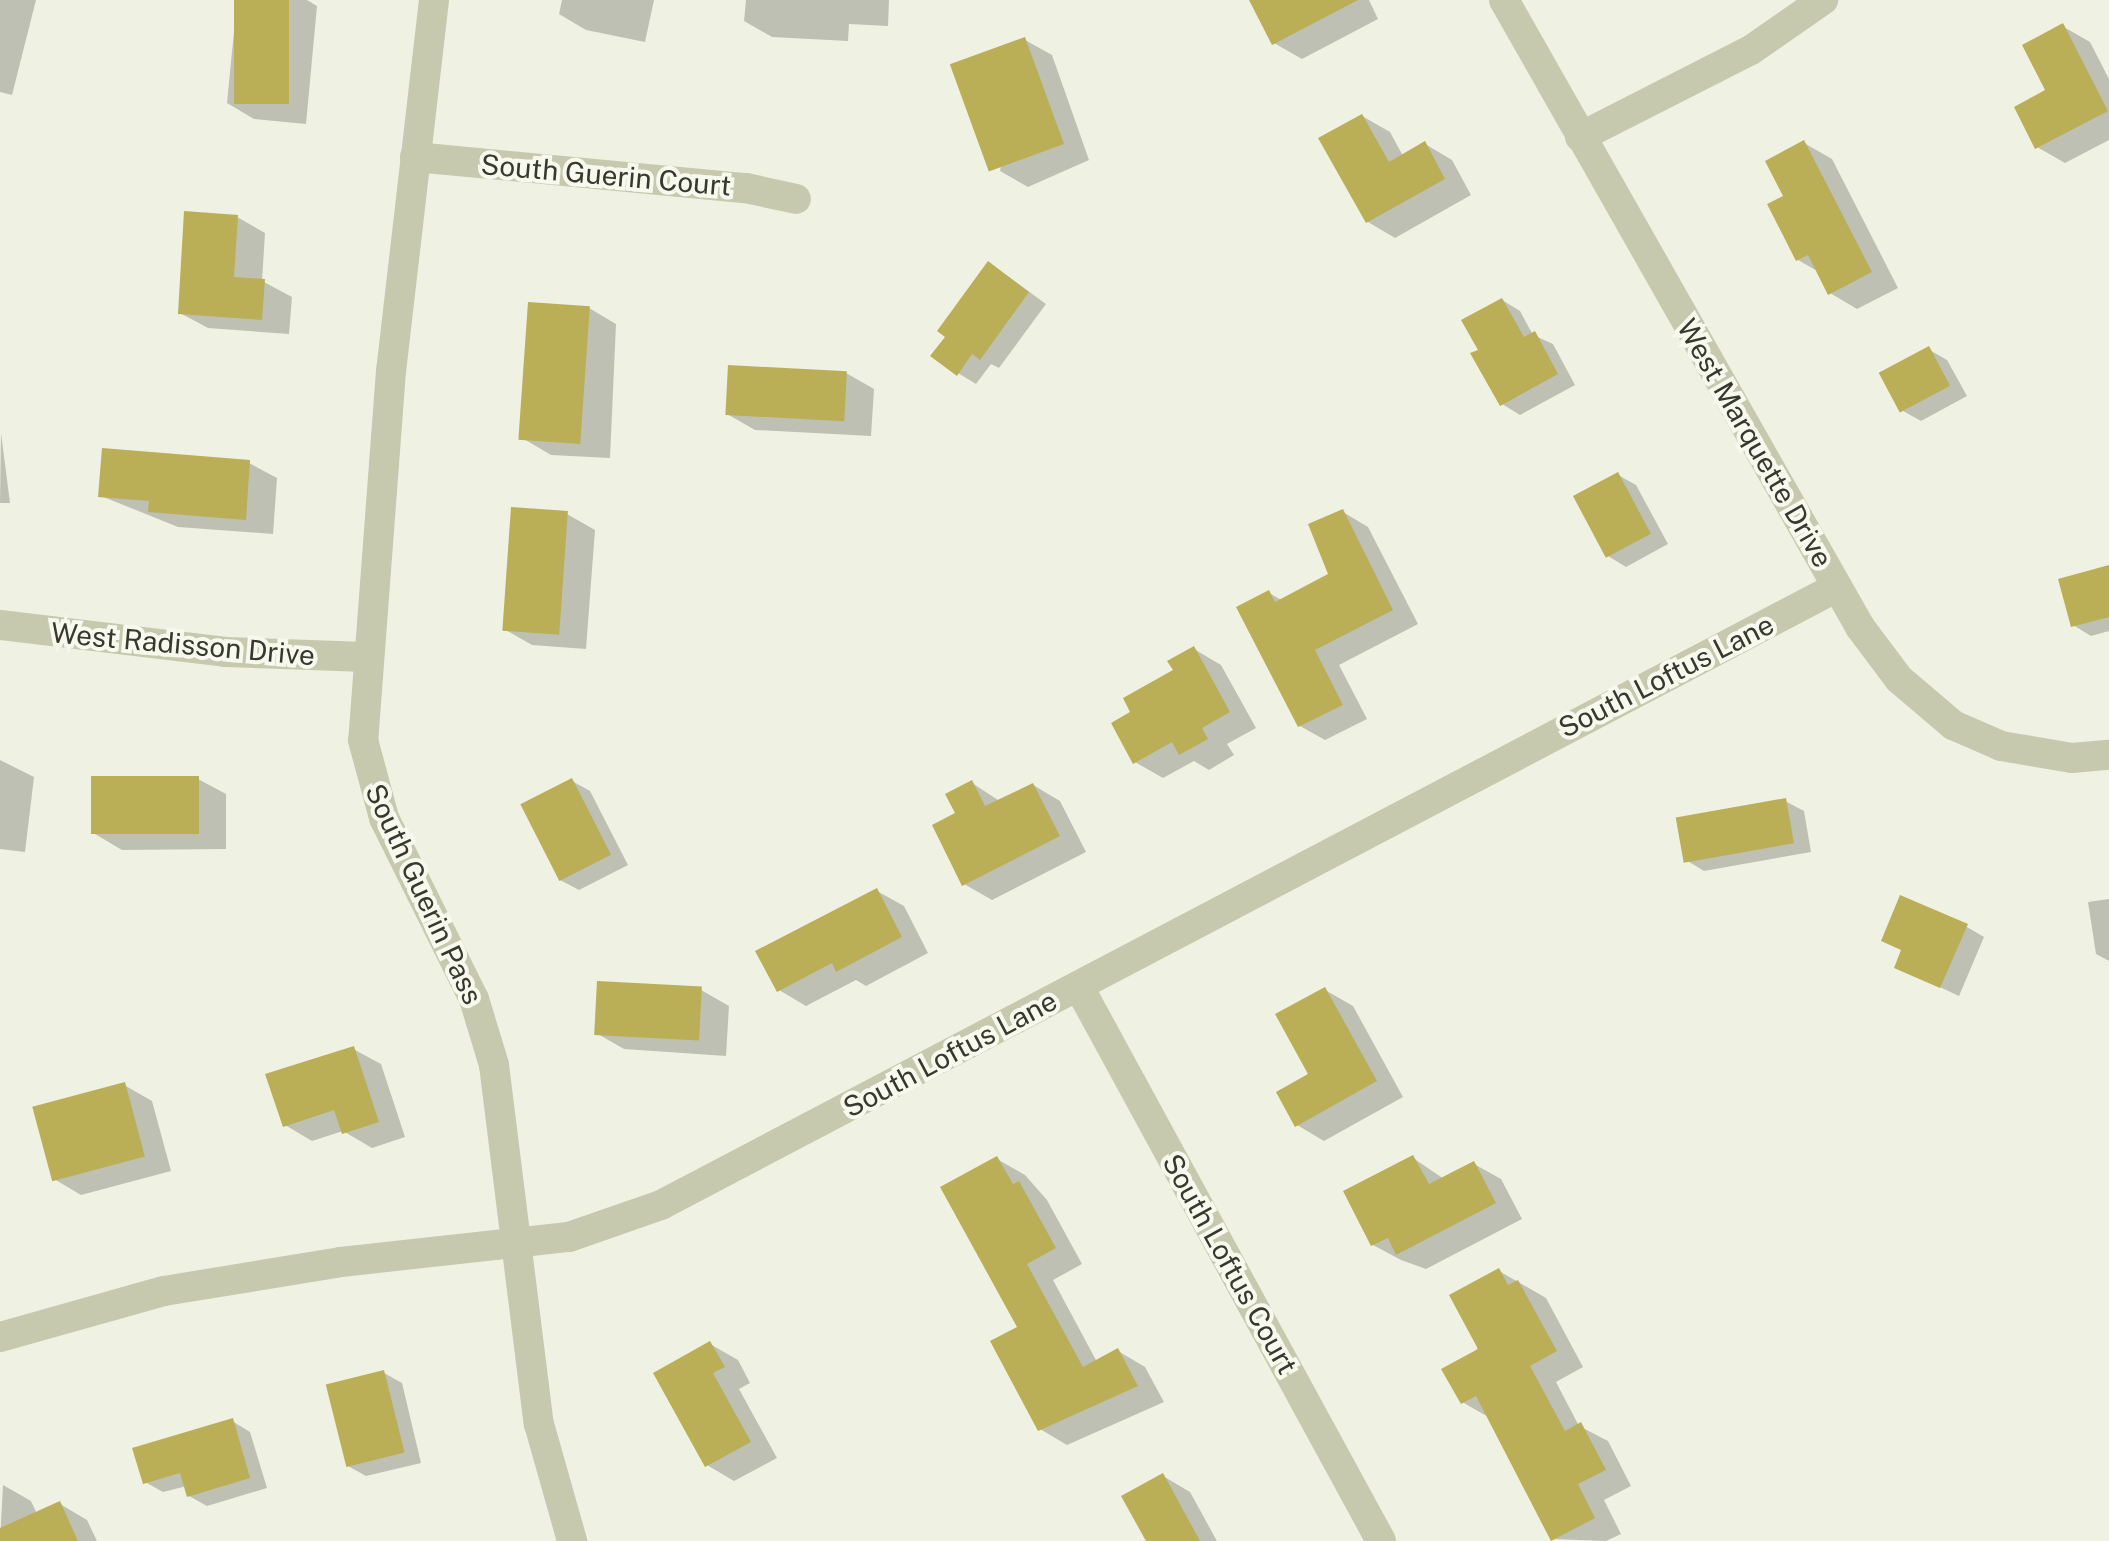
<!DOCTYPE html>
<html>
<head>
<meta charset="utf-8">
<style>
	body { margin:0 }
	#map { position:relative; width:2109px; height:1541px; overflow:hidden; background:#eff1e2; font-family:"Public Sans",sans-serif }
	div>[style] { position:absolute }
	.shadow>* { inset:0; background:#0003 }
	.building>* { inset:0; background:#baae57; transform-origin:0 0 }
	.street>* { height:30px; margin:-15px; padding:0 15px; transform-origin:15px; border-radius:15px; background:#c6c9ae }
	span { translate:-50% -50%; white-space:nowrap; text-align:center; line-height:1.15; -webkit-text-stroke:8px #f7f9ee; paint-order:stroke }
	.street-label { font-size:28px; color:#38382c }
</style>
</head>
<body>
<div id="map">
	<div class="shadow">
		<div style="clip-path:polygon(0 0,36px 0,12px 95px,0 92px)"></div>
		<div style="clip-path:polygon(237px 0,307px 0,317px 6px,306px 124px,254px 119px,227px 103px)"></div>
		<div style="clip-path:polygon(562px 0,654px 0,645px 42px,586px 30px,559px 14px)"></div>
		<div style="clip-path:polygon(746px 0,889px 0,888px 26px,849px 24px,848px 41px,772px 37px,744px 21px)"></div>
		<div style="clip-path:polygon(1252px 0,1369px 0,1378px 19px,1302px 59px,1274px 43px)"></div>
		<div style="clip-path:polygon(2062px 26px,2090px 42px,2109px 79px,2109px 140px,2065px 163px,2037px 147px)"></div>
		<div style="clip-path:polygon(1025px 40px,1052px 55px,1089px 160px,1028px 187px,1000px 171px)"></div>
		<div style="clip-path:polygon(1362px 116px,1390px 132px,1403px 156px,1425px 144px,1452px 160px,1471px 195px,1395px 238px,1368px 222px)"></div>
		<div style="clip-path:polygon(1804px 143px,1832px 159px,1898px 288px,1857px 309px,1830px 293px,1819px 272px,1798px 260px,1786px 197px)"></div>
		<div style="clip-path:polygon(237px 217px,265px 233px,262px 281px,292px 297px,289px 334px,208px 328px,180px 313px)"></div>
		<div style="clip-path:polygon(1006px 275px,1046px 304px,999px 368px,991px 364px,976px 384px,958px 373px)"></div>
		<div style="clip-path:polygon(1502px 300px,1520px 311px,1533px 335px,1553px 344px,1575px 385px,1520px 415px,1502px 404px,1481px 351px)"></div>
		<div style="clip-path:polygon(589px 308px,616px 324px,610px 458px,551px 455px,524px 439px)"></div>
		<div style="clip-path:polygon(1928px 349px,1947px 360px,1967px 396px,1921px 421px,1903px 411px)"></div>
		<div style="clip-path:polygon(846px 373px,874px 389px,871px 436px,755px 430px,727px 414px)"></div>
		<div style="clip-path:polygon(1px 433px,10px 503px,0 503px)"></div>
		<div style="clip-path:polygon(249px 463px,277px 478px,273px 534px,178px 527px,101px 496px)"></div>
		<div style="clip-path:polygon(1618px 475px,1636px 485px,1668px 544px,1626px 567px,1608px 556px)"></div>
		<div style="clip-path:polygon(1343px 512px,1368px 527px,1418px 624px,1339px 665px,1367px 719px,1325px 740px,1300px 726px,1269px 593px,1283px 601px,1331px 576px)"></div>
		<div style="clip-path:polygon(567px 514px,595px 530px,586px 649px,532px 645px,504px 629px)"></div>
		<div style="clip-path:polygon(2109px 568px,2109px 631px,2091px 636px,2073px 625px)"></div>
		<div style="clip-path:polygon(1194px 649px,1221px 665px,1256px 728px,1227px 744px,1234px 755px,1209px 770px,1194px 761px,1163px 778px,1135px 762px,1134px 713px)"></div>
		<div style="clip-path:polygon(0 760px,34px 777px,25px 852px,0 849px)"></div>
		<div style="clip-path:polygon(198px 779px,226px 794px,226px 849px,122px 850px,95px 834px)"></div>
		<div style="clip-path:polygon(572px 781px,590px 791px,628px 865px,579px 890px,560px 880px)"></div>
		<div style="clip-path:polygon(972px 783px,1001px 802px,1033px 785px,1060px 801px,1086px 852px,992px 900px,964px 884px,958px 814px)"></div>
		<div style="clip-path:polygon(1785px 801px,1804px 811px,1811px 852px,1704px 871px,1686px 860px)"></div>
		<div style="clip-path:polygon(877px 891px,904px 906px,928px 953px,866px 986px,856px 980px,806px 1006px,779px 990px)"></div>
		<div style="clip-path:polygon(2109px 899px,2109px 961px,2096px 954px,2088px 902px)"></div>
		<div style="clip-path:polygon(1967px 927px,1984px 937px,1959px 996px,1897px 967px)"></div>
		<div style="clip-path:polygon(701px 990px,729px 1006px,726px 1056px,624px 1049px,596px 1033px)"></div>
		<div style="clip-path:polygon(1325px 990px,1353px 1006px,1403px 1097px,1324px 1141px,1297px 1125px)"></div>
		<div style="clip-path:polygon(353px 1049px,381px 1064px,405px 1137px,372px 1148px,343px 1131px,312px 1141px,285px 1125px)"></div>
		<div style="clip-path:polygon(124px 1085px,152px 1101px,171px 1171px,81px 1195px,54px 1179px)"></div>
		<div style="clip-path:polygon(1413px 1158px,1444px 1179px,1474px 1164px,1501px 1179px,1522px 1219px,1426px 1269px,1401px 1260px,1373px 1245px)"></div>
		<div style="clip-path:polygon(997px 1159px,1025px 1175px,1047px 1200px,1082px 1264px,1053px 1280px,1097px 1362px,1118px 1351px,1145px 1367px,1164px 1402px,1067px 1445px,1040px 1429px)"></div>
		<div style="clip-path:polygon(1499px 1271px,1546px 1298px,1583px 1367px,1556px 1382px,1579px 1426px,1608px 1441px,1631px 1486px,1604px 1500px,1621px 1534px,1606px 1541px,1552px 1539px,1490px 1418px,1462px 1402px)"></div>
		<div style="clip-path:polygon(710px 1344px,738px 1360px,750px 1383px,739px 1389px,777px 1458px,734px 1481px,707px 1465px)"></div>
		<div style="clip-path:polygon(384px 1373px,402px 1383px,421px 1463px,366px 1476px,348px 1466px)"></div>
		<div style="clip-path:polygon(232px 1421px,250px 1432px,267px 1488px,207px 1506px,189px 1496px,187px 1486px,163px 1492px,145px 1482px)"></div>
		<div style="clip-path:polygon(1163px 1476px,1190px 1492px,1217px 1541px,1147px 1541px)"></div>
		<div style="clip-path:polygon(3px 1485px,31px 1501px,37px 1514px,60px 1504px,87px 1520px,97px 1541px,0 1541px)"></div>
	</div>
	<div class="building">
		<div style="left:234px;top:0;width:55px;height:104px"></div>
		<div style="clip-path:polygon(1249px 0,1358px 0,1272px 45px)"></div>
		<div style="clip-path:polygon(2063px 23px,2108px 111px,2035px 149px,2014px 107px,2045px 90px,2022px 45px)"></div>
		<div style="left:1025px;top:37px;width:114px;height:80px;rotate:70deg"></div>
		<div style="clip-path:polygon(1362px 114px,1389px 162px,1425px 141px,1445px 179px,1366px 223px,1318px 138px)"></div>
		<div style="clip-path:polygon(1804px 140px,1872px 272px,1828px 295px,1808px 255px,1796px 261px,1767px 204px,1783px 196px,1765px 161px)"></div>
		<div style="clip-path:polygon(184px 211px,238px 215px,234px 277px,265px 279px,262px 320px,178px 314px)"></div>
		<div style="clip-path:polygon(988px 261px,1029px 292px,980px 360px,972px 354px,957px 376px,930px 356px,945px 337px,937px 331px)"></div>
		<div style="clip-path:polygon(1502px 298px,1524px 337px,1535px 331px,1558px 374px,1500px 406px,1470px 353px,1478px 350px,1461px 320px)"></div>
		<div style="left:528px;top:302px;width:62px;height:138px;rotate:4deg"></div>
		<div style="left:1929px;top:346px;width:45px;height:57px;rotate:62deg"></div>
		<div style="left:728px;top:365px;width:119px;height:50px;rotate:3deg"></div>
		<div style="clip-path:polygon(102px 448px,250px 460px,246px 520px,148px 512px,149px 501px,98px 497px)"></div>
		<div style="left:1618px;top:472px;width:70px;height:51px;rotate:62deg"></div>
		<div style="left:511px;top:507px;width:57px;height:124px;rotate:4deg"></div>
		<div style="clip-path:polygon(1343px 509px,1393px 610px,1315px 650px,1343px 705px,1298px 727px,1236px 607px,1269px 590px,1275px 602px,1328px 574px,1308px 524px)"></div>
		<div style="clip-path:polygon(2109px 565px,2109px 617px,2071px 627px,2058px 579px)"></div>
		<div style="clip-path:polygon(1194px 646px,1230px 712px,1202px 728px,1208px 739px,1179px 755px,1172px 742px,1133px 764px,1111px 723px,1130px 712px,1123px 698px,1173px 670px,1167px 661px)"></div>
		<div style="left:199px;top:776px;width:58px;height:108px;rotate:90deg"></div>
		<div style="left:572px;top:778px;width:86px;height:58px;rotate:63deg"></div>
		<div style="clip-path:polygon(972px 780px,985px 806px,1033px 783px,1060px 836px,962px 886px,932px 825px,955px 813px,945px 794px)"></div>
		<div style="left:1786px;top:798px;width:46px;height:112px;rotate:80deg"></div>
		<div style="clip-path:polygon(877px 888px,902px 937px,836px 972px,832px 963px,777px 992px,755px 951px)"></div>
		<div style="clip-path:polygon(1900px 895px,1968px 924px,1940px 988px,1894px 968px,1901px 950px,1881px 941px)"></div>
		<div style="left:597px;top:981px;width:105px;height:54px;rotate:3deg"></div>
		<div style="clip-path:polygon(1325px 987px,1377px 1081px,1295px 1127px,1276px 1092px,1308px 1074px,1275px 1014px)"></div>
		<div style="clip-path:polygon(354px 1046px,379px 1122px,342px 1134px,334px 1110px,283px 1127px,265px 1074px)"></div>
		<div style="left:125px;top:1082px;width:77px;height:96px;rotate:75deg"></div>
		<div style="clip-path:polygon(1413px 1155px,1429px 1184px,1474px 1161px,1496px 1203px,1396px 1255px,1388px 1238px,1371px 1246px,1343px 1191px)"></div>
		<div style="clip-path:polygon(997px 1156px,1013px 1184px,1019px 1181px,1056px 1248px,1027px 1264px,1083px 1367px,1118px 1348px,1138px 1386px,1038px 1431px,990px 1341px,1017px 1327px,940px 1187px)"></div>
		<div style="clip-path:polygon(1499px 1268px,1508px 1285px,1518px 1280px,1557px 1351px,1530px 1366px,1565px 1431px,1581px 1422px,1606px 1470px,1578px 1484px,1595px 1518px,1551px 1541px,1476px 1396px,1461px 1404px,1441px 1369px,1478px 1349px,1449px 1295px)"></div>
		<div style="clip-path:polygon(710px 1341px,725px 1367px,713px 1373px,751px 1442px,705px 1467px,653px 1373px)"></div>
		<div style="left:384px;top:1370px;width:85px;height:60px;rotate:76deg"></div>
		<div style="clip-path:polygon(233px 1418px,250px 1478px,187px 1497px,180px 1473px,143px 1484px,132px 1448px)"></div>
		<div style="clip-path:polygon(1163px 1473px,1200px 1541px,1146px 1541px,1121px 1496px)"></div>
		<div style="clip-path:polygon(60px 1501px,78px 1541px,0 1541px,0 1528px)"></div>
	</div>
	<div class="street">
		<div style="left:434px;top:0;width:373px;rotate:96.6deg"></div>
		<div style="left:391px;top:371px;width:370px;rotate:94.3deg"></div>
		<div style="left:363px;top:740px;width:81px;rotate:74.9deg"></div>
		<div style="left:384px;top:818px;width:202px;rotate:63.6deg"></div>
		<div style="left:474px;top:999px;width:69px;rotate:73.1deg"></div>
		<div style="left:494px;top:1065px;width:362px;rotate:82.9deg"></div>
		<div style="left:539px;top:1424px;width:122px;rotate:74.2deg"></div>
		<div style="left:1504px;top:0;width:721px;rotate:60.41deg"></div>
		<div style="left:1860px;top:627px;width:65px;rotate:53.1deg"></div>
		<div style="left:1899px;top:679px;width:71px;rotate:40.4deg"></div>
		<div style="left:1953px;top:725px;width:52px;rotate:23.6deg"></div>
		<div style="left:2001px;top:746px;width:72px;rotate:9.6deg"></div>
		<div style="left:2072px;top:758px;width:37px;rotate:-5deg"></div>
		<div style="left:1580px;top:137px;width:192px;rotate:-27deg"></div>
		<div style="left:1751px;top:50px;width:88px;rotate:-34.8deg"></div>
		<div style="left:415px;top:157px;width:332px;rotate:5.4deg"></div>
		<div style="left:746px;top:188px;width:51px;rotate:12.4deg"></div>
		<div style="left:0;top:625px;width:227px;rotate:6.8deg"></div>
		<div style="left:225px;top:652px;width:141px;rotate:2deg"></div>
		<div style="left:1079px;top:987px;width:631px;rotate:61.4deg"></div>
		<div style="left:0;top:1337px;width:170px;rotate:-15.7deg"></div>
		<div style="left:164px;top:1291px;width:179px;rotate:-9.3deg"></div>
		<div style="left:341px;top:1262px;width:229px;rotate:-6.3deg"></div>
		<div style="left:569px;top:1237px;width:97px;rotate:-19.2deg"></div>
		<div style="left:661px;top:1205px;width:1328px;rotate:-27.72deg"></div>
	</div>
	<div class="street-label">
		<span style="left:606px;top:175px;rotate:5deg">South Guerin Court</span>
		<span style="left:1755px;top:443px;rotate:60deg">West Marquette Drive</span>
		<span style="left:183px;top:644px;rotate:5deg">West Radisson Drive</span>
		<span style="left:1666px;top:676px;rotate:-27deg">South Loftus Lane</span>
		<span style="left:424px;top:894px;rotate:65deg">South Guerin Pass</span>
		<span style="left:950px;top:1054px;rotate:-28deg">South Loftus Lane</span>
		<span style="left:1230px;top:1264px;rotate:61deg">South Loftus Court</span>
	</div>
</div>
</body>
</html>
